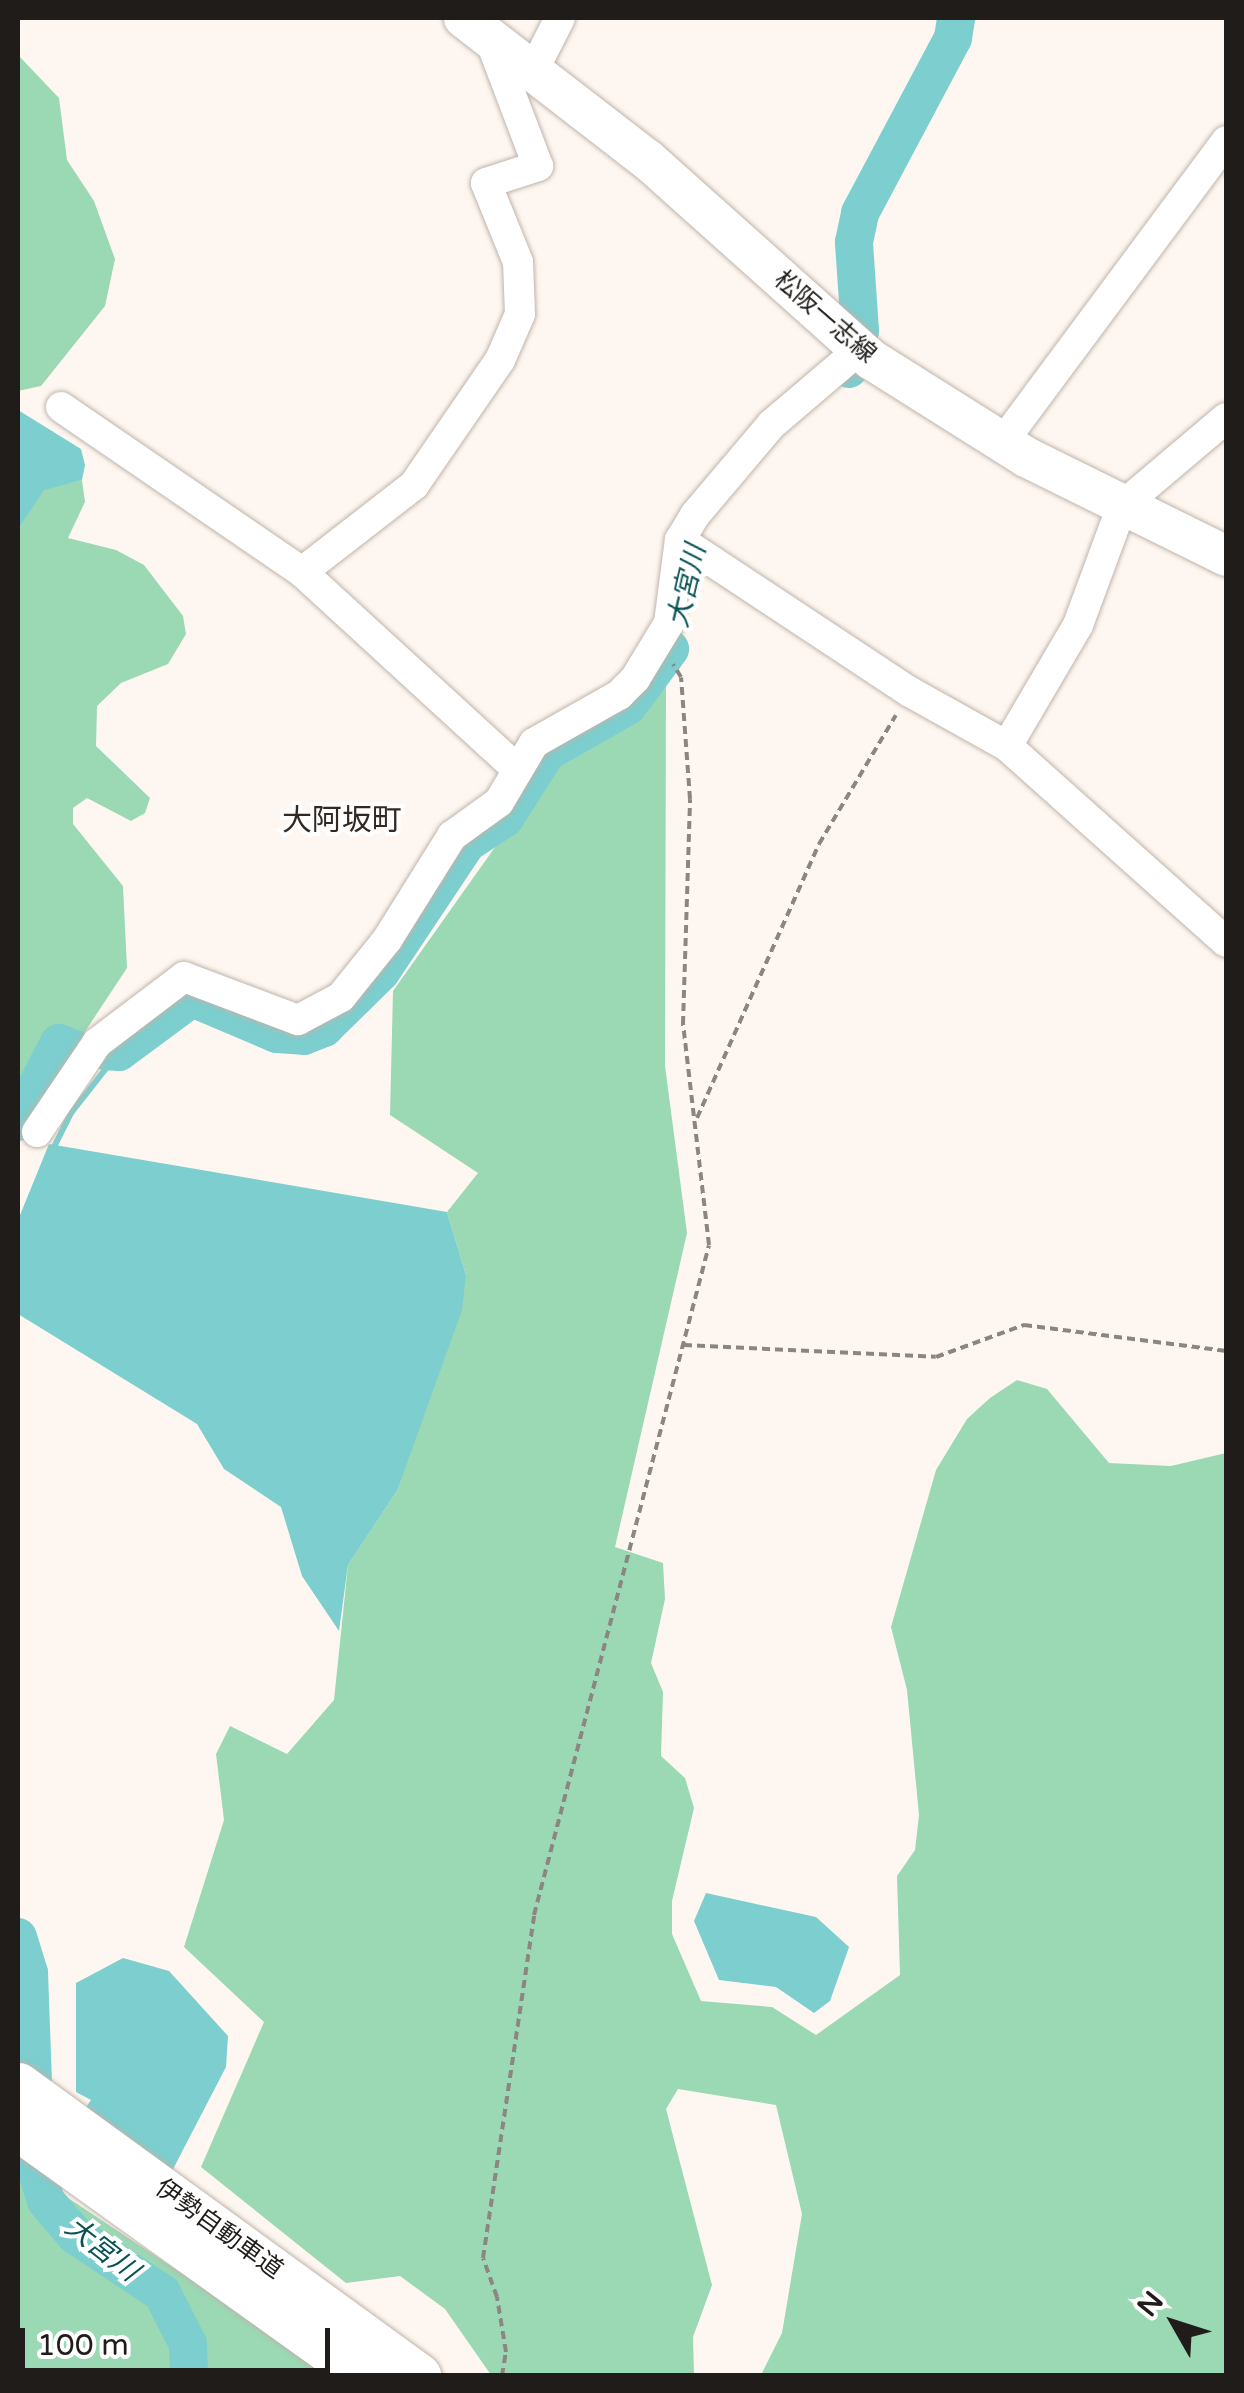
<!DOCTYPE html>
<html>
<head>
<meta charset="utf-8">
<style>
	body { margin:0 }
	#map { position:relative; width:1244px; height:2393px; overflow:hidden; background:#fef7f1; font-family:"Varela Round","Noto Sans JP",sans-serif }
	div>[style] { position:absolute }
	.forest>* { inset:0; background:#9bd8b4 }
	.water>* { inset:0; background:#7dcece }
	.stream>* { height:6px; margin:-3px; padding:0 3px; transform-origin:3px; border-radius:3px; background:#7dcece }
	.river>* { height:38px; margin:-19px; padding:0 19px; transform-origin:19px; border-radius:19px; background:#7dcece }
	.path>* { height:4px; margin-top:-2px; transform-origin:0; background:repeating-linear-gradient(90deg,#8c8682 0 8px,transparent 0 13px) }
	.roads { filter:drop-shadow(0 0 2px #bfb4ab) drop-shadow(0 0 2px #bfb4ab) }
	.minor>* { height:30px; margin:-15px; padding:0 15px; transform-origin:15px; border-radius:15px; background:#fff }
	.major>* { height:40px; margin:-20px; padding:0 20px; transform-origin:20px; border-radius:20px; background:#fff }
	.highway>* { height:45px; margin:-22.5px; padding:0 22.5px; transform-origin:22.5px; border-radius:22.5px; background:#fff }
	span { translate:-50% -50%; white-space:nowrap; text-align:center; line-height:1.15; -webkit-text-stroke:8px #fff; paint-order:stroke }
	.street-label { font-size:25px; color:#201c19 }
	.water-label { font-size:28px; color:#085354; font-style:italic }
	.quarter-label { font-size:30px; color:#322923 }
	.frame { position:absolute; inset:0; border:20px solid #201c19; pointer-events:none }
	.north { position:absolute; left:1124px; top:2273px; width:100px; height:100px; -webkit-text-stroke:8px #fff; paint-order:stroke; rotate:309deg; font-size:28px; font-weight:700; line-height:40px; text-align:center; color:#201c19 }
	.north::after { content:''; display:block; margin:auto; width:35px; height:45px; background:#201c19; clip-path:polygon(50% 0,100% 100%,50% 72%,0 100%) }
	.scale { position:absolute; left:20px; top:2328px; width:310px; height:45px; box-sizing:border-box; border:5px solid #201c19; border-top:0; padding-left:12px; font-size:30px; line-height:35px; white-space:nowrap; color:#201c19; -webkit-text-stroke:8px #fff; paint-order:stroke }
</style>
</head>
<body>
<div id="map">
	<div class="forest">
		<div style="clip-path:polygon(18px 55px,59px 98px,67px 160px,94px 201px,115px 259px,105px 306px,41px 386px,18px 391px)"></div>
		<div style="clip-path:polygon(82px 480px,85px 502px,68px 538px,116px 550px,144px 565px,183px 616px,186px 634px,168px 664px,121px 683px,97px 706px,96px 746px,150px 798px,145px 813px,131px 821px,87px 798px,73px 808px,73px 824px,123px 886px,127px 968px,18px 1133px,18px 530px,44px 489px)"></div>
		<div style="clip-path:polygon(666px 685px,665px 1066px,687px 1233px,615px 1547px,663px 1563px,665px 1599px,651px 1663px,663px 1692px,661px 1756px,685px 1778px,694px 1808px,672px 1901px,672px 1934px,701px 2001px,772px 2007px,816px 2035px,900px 1975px,897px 1876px,915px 1850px,919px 1815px,907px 1690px,891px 1627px,936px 1470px,967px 1419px,990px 1398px,1017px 1380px,1047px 1389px,1109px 1463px,1171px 1466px,1226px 1453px,1226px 2375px,761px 2375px,782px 2333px,802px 2214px,776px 2105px,678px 2089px,666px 2109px,712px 2285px,693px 2337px,694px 2375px,491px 2375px,445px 2309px,400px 2276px,346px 2283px,201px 2167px,264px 2022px,184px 1947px,224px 1820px,216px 1754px,230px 1726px,287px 1754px,334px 1700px,348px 1565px,397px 1491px,466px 1275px,447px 1212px,478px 1173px,390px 1115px,393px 991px,561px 754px)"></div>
		<div style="clip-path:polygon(18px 2164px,26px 2170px,335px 2375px,18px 2375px)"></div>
	</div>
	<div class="water">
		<div style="clip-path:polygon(18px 410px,81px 449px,85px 465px,82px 480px,44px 490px,18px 530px)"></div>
		<div style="clip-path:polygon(49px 1144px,447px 1212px,466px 1275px,462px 1310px,397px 1491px,348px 1565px,339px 1631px,302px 1576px,281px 1507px,224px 1469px,197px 1424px,18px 1314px,18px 1220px)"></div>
		<div style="clip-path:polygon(706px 1893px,816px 1917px,849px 1947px,830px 2001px,814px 2013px,776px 1987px,719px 1980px,694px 1921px)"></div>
		<div style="clip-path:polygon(123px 1958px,169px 1971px,228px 2036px,226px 2067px,171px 2173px,84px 2110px,91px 2100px,76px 2092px,76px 1983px)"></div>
	</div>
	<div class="stream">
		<div style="left:53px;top:1149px;width:40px;rotate:-63.4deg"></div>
		<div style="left:71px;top:1113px;width:78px;rotate:-51.8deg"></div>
	</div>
	<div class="river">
		<div style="left:849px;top:369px;width:40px;rotate:-74deg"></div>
		<div style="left:860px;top:331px;width:89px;rotate:-93.9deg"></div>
		<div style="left:854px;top:242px;width:30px;rotate:-78deg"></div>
		<div style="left:860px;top:213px;width:198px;rotate:-62deg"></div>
		<div style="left:953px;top:38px;width:20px;rotate:-81deg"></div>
		<div style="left:105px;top:1051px;width:14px;rotate:4deg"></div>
		<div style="left:119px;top:1052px;width:91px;rotate:-36.5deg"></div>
		<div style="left:192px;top:998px;width:92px;rotate:23deg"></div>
		<div style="left:277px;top:1034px;width:27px;rotate:4deg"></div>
		<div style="left:304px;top:1036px;width:22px;rotate:-22deg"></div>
		<div style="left:324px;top:1028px;width:80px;rotate:-44.5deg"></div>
		<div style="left:381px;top:972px;width:155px;rotate:-56.3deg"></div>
		<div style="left:467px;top:843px;width:45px;rotate:-33.3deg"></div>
		<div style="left:505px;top:818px;width:78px;rotate:-57.5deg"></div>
		<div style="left:547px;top:752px;width:93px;rotate:-29.6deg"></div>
		<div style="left:628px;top:706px;width:71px;rotate:-53.6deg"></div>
		<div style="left:18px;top:1122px;width:89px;rotate:-62.6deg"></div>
		<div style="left:59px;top:1043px;width:22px;rotate:22deg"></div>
		<div style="left:18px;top:1937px;width:38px;rotate:73deg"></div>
		<div style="left:29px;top:1973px;width:195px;rotate:87.9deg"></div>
		<div style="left:36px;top:2168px;width:34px;rotate:73deg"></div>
		<div style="left:46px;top:2201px;width:45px;rotate:49.5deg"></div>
		<div style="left:75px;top:2235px;width:105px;rotate:33.7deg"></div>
		<div style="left:162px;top:2293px;width:57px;rotate:63deg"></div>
		<div style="left:188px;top:2344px;width:32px;rotate:88deg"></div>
	</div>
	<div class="path">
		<div style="left:697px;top:1118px;width:300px;rotate:-66deg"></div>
		<div style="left:819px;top:844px;width:150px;rotate:-59.2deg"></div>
		<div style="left:684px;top:1345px;width:252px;rotate:2.7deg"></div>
		<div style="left:936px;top:1357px;width:94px;rotate:-20deg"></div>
		<div style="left:1024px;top:1325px;width:204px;rotate:7.3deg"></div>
		<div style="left:502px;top:2376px;width:24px;rotate:-81deg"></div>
		<div style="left:506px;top:2352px;width:56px;rotate:-99.3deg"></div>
		<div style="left:497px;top:2297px;width:41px;rotate:-109.7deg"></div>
		<div style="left:483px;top:2258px;width:347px;rotate:-81.5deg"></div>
		<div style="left:534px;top:1915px;width:692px;rotate:-75.36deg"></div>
		<div style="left:709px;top:1245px;width:223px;rotate:-96.7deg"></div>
		<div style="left:683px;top:1024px;width:225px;rotate:-88.2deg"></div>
		<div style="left:690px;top:799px;width:122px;rotate:-94.2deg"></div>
		<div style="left:681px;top:677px;width:15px;rotate:-122deg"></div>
	</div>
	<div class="roads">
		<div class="minor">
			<div style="left:535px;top:67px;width:55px;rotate:-63deg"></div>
			<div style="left:61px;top:407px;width:292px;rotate:34.4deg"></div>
			<div style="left:302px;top:572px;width:290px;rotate:42.5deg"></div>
			<div style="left:1002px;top:443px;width:376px;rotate:-53.4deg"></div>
			<div style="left:680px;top:540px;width:276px;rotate:33.5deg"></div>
			<div style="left:910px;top:692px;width:111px;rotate:29.1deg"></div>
			<div style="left:1007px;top:746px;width:294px;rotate:41.8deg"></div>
			<div style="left:302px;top:572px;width:142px;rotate:-37.8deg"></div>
			<div style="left:414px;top:485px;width:152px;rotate:-55.5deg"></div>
			<div style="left:500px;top:360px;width:50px;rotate:-66.5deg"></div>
			<div style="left:520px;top:314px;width:52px;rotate:-92.2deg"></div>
			<div style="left:518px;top:262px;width:85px;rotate:-112.1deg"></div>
			<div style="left:486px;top:183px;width:55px;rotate:-18.1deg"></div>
			<div style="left:538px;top:166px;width:138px;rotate:-110.8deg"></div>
			<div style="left:1007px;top:746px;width:140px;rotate:-59.6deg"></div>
			<div style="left:1078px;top:625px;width:127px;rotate:-69.7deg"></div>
			<div style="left:1122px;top:506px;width:136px;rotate:-40.2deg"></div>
			<div style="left:37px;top:1132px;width:107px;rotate:-56deg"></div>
			<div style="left:97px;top:1043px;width:109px;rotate:-37.2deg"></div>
			<div style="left:184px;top:977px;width:122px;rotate:20.7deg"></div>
			<div style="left:298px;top:1020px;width:49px;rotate:-28.1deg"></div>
			<div style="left:341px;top:997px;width:73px;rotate:-51.1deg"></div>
			<div style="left:387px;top:940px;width:123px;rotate:-58deg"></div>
			<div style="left:452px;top:836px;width:58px;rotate:-35.9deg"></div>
			<div style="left:499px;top:802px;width:69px;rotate:-59.3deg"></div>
			<div style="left:534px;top:743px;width:98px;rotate:-29.5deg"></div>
			<div style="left:619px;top:695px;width:23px;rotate:-45deg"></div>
			<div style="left:635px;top:679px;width:66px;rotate:-58.7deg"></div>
			<div style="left:669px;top:623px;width:84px;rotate:-82.5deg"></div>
			<div style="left:680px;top:540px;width:29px;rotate:-59deg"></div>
			<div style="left:695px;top:515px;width:119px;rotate:-49.8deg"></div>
			<div style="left:772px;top:424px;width:116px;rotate:-40.4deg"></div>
		</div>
		<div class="major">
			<div style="left:464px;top:18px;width:232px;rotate:37.7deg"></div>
			<div style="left:648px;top:160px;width:300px;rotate:41.8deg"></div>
			<div style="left:872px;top:360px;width:182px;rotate:32.2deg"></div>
			<div style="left:1026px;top:457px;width:223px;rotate:26.3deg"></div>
		</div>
		<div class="highway">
			<div style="left:18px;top:2085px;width:495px;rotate:36deg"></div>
			<div style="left:18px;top:2128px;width:426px;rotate:35.6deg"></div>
		</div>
	</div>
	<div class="street-label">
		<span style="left:825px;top:317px;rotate:41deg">松阪一志線</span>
		<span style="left:219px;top:2229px;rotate:36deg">伊勢自動車道</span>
	</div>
	<div class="water-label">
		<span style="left:687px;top:586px;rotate:-77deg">大宮川</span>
		<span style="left:102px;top:2249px;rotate:38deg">大宮川</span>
	</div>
	<div class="quarter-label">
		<span style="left:342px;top:821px">大阿坂町</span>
	</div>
	<div class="frame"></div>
	<div class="north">N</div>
	<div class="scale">100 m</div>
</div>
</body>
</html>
